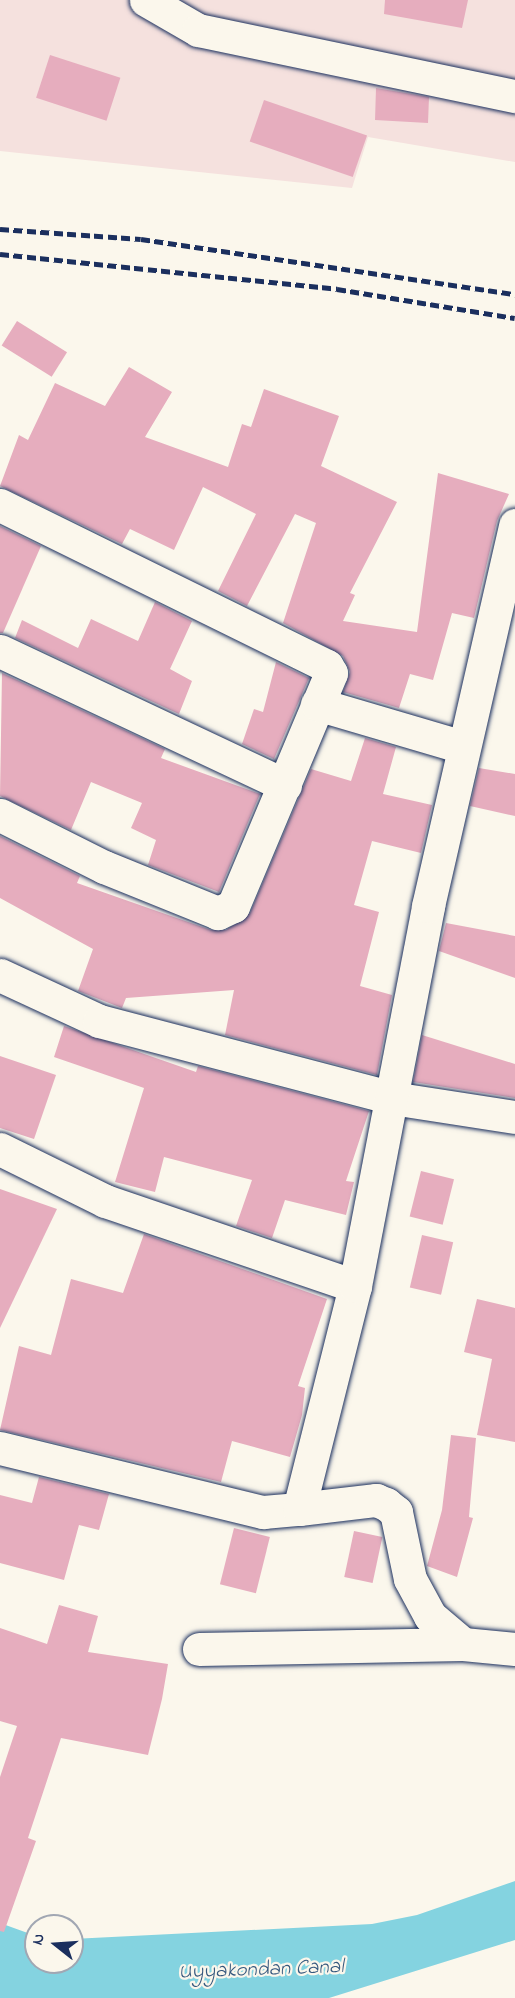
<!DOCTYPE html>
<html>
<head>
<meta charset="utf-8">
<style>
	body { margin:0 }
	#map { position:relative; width:515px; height:1998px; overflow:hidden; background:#fbf7ec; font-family:"Indie Flower",sans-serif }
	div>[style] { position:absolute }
	.built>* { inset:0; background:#f5e1de }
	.water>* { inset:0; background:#84d3e0 }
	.building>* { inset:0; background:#e6adbe; transform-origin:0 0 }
	.roads { filter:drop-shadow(0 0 2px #1b2f5e) drop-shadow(0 0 2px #1b2f5e) }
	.street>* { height:33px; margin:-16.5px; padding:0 16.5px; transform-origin:16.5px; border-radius:16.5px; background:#fbf7ec }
	.rail>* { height:4.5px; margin-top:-2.25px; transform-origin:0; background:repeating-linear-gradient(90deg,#1b2f5e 0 9px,transparent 0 13.5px) }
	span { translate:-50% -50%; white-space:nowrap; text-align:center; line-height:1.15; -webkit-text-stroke:4.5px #fbf7ec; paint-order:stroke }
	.water-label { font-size:21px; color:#35587e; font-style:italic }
	.north { position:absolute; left:24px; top:1914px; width:60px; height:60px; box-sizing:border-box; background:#fbf7ec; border:2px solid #a1a7b3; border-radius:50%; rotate:287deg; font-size:16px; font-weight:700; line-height:24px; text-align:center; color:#1b2f5e }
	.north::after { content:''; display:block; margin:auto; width:21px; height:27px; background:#1b2f5e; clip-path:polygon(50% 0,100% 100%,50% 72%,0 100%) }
</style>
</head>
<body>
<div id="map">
	<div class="built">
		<div style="clip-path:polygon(0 0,515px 0,515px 162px,368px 137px,352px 188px,0 151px)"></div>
	</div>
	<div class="water">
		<div style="clip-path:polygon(515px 1881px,515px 1940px,329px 1998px,0 1998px,0 1923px,36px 1936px,36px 1962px,72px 1962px,72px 1939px,372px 1924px,417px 1915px)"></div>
	</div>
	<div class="building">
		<div style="clip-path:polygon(385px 0,468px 0,462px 28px,384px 14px)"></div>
		<div style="left:50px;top:55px;width:74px;height:45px;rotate:18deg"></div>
		<div style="clip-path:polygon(376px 88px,429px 97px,428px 123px,375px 120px)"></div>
		<div style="left:264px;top:100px;width:109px;height:44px;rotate:19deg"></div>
		<div style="left:17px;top:321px;width:59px;height:29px;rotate:32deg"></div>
		<div style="clip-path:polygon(129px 367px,172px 392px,145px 437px,228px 467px,242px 424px,251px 427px,264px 389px,339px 416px,321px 466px,397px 502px,350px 593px,355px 595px,343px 621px,417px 632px,438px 473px,509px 494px,497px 521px,474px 618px,452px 613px,433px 680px,410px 674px,399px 708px,343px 692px,350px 672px,343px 656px,283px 623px,316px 523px,295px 514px,247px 606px,218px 591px,256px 514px,203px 487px,174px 550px,130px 529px,122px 544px,0 486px,19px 435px,28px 440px,55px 383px,105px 406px)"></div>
		<div style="clip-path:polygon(0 526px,41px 546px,3px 633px,0 633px)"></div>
		<div style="clip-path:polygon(155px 602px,192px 621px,170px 669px,192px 681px,179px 714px,15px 638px,22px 620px,78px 648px,91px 619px,138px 641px)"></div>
		<div style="clip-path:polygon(276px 662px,309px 678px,274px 759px,242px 744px,254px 709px,263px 712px)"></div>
		<div style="clip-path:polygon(2px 673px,165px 749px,161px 758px,260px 794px,219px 892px,148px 865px,156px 840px,131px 828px,142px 803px,91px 782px,71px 830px,0 796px)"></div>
		<div style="clip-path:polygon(365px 738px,396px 747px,383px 794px,432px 805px,421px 853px,372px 841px,354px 905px,379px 912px,360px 986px,392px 995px,377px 1075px,225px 1035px,234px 990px,126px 998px,122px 1008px,78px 991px,93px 949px,0 898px,0 836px,80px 876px,77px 883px,211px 930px,226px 930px,250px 913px,311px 769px,351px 781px)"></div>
		<div style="clip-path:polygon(479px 768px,515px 774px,515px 816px,470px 806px)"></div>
		<div style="clip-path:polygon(446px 923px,515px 936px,515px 978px,439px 951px)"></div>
		<div style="clip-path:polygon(64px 1026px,196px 1072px,198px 1066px,369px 1111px,346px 1181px,354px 1182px,346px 1215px,285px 1200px,272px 1238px,236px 1226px,252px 1180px,164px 1157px,155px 1192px,115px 1182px,144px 1088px,54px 1057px)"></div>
		<div style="clip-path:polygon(422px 1035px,515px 1064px,515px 1098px,413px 1082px)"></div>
		<div style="clip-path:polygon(0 1056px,56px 1075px,34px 1139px,0 1128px)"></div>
		<div style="left:421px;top:1171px;width:34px;height:47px;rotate:14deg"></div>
		<div style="clip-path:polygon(0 1189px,57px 1209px,0 1328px)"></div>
		<div style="clip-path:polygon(144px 1234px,327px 1299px,298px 1386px,305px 1388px,302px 1415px,290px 1457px,232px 1441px,221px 1482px,0 1430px,19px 1346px,51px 1355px,71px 1279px,123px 1293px)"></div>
		<div style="left:422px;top:1235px;width:32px;height:54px;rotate:13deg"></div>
		<div style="clip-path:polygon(477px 1299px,515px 1308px,515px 1442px,477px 1435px,492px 1359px,464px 1352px)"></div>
		<div style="clip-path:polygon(451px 1435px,476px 1438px,469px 1517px,473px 1518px,457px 1577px,427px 1566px,442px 1510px)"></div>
		<div style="clip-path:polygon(39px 1477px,109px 1494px,99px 1530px,79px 1525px,64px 1580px,0 1563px,0 1495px,32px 1503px)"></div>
		<div style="left:234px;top:1528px;width:37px;height:58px;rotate:14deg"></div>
		<div style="left:354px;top:1531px;width:29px;height:47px;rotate:12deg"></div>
		<div style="clip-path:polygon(59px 1605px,98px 1616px,88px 1652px,168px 1664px,162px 1699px,148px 1755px,61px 1738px,28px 1838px,36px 1841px,4px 1932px,0 1931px,0 1777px,17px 1726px,0 1721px,0 1628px,47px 1644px)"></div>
	</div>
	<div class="roads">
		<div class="street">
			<div style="left:146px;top:0;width:60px;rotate:30deg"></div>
			<div style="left:198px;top:30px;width:324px;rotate:11.8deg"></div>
			<div style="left:0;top:505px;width:364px;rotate:26.2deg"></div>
			<div style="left:327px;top:666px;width:8px;rotate:60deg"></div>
			<div style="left:331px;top:673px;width:253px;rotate:112.8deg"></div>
			<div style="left:233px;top:906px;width:17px;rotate:155deg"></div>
			<div style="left:218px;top:913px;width:123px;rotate:-158deg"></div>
			<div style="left:104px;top:867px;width:116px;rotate:-153.4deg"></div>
			<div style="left:0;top:651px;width:315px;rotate:25.2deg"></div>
			<div style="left:317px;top:704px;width:152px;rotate:16.4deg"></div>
			<div style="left:0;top:975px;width:109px;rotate:24.9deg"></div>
			<div style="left:99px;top:1021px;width:303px;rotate:14.7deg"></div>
			<div style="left:392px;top:1098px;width:124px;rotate:8.8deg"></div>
			<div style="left:0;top:1149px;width:117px;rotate:26.3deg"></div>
			<div style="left:105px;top:1201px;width:264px;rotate:18.8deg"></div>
			<div style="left:0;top:1448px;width:271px;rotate:13.7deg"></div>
			<div style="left:263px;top:1512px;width:36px;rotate:-5deg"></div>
			<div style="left:299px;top:1509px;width:230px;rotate:-75.9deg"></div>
			<div style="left:355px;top:1286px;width:387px;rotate:-79.1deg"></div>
			<div style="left:428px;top:906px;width:391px;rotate:-77.1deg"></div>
			<div style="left:299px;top:1509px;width:78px;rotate:-6.7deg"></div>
			<div style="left:376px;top:1500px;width:11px;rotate:22deg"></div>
			<div style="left:386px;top:1504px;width:13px;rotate:39deg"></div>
			<div style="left:396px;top:1512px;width:68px;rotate:78.2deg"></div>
			<div style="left:410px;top:1579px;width:42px;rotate:61.6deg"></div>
			<div style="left:430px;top:1616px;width:43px;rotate:40.3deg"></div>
			<div style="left:463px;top:1644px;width:52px;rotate:5.5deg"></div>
			<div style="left:199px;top:1649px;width:264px;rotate:-1.1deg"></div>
		</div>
	</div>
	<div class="rail">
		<div style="left:0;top:229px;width:141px;rotate:4.1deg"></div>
		<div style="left:141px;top:239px;width:378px;rotate:8.4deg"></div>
		<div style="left:0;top:254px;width:339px;rotate:5.9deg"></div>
		<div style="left:337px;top:289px;width:180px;rotate:9.3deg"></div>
	</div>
	<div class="water-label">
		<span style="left:261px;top:1970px;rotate:-2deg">Uyyakondan Canal</span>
	</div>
	<div class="north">N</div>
</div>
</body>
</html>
